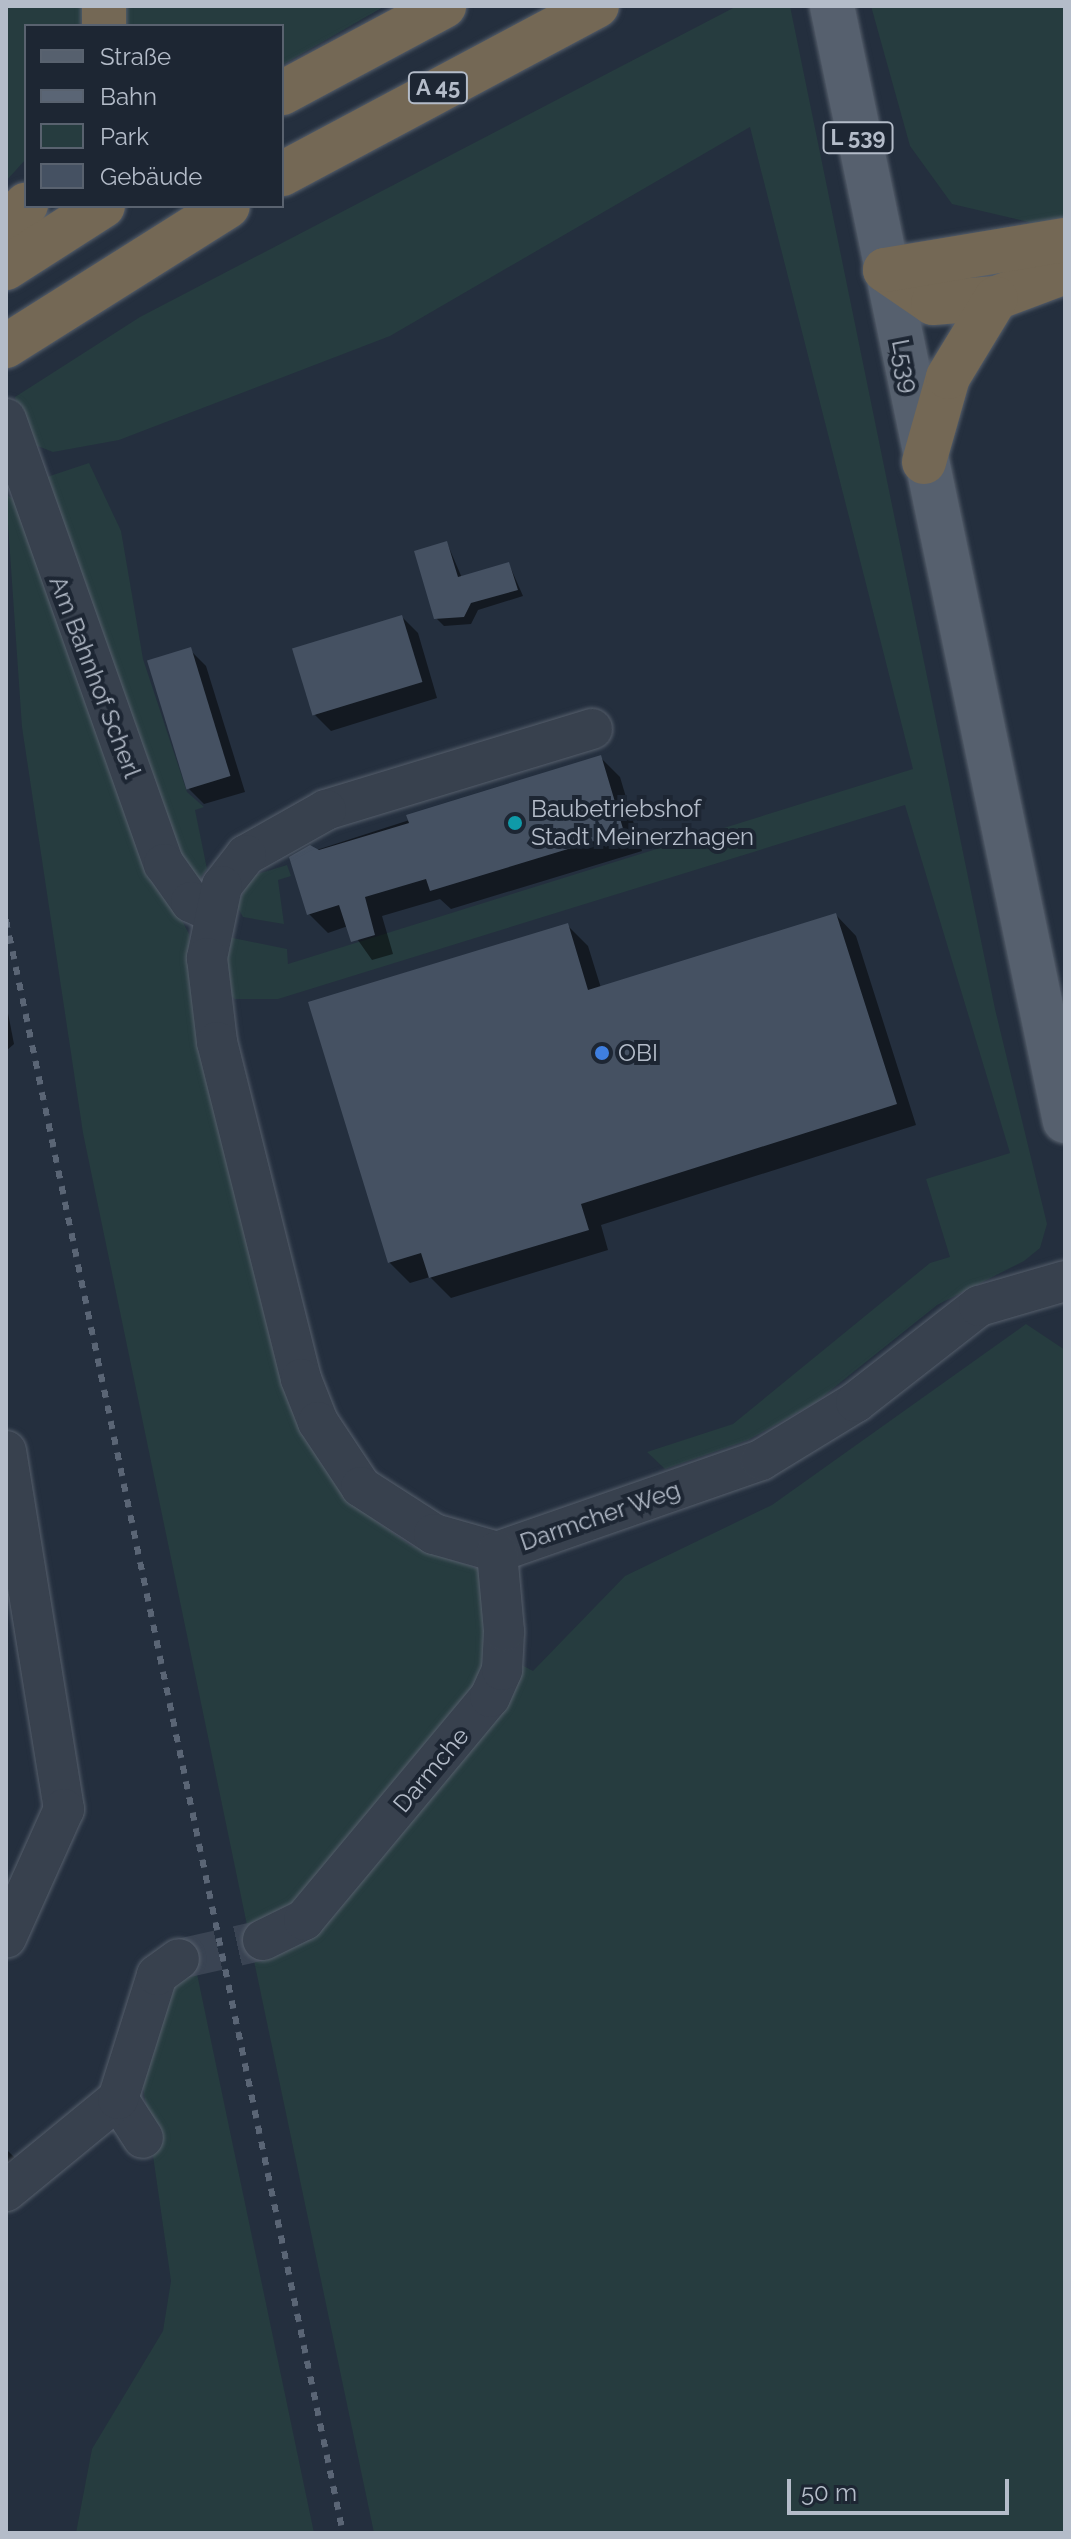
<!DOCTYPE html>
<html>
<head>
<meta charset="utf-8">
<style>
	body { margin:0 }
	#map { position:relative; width:1071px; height:2539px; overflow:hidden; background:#242f3e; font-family:Raleway,sans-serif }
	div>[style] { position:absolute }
	.green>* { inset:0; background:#263c3f }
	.shadow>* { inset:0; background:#0007 }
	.building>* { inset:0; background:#455162; transform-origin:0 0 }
	.minor-tunnel>* { height:40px; margin-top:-20px; transform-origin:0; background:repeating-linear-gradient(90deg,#3a4453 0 40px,transparent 0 60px) }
	.roads { filter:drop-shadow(0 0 2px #565f6c) drop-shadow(0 0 2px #565f6c) }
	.minor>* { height:40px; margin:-20px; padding:0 20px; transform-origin:20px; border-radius:20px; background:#38414e }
	.major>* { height:44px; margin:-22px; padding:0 22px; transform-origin:22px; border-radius:22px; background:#56606e }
	.highway>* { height:44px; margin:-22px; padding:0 22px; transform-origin:22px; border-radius:22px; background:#746855 }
	.rail>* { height:6px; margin-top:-3px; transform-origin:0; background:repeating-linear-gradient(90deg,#5a6575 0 8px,transparent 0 16px) }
	.dots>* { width:22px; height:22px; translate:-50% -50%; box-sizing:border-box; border:4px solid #1d2633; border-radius:50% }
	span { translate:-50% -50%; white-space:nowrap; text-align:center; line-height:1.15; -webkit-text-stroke:8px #1d2633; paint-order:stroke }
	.shield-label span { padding:2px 6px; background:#1d2633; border:2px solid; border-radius:6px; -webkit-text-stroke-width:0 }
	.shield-label { font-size:22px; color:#b4bcc9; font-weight:700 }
	.street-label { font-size:24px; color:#b4bcc9 }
	.poi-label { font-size:24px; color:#b4bcc9 }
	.left { translate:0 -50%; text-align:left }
	.frame { position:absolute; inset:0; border:8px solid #b4bcc9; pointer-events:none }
	.legend { position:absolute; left:24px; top:24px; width:260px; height:184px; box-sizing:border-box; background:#1d2633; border:2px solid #59626f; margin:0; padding:10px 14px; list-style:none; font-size:24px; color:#b4bcc9 }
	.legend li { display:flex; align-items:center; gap:16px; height:40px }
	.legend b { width:40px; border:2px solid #59626f }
	.scale { position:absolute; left:787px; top:2479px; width:222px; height:36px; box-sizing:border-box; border:4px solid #b4bcc9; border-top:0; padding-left:10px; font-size:24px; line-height:28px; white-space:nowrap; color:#b4bcc9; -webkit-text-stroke:6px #1d2633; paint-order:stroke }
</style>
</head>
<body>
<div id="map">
	<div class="green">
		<div style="clip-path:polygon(6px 6px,84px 6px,80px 26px,26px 26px,26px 159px,6px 181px)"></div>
		<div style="clip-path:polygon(126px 6px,385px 6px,282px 65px,282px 26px,124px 26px)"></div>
		<div style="clip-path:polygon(737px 6px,790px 6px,995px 1009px,1047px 1224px,1040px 1248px,1024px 1261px,937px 1305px,816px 1402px,748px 1440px,665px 1469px,647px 1452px,733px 1424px,930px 1263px,950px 1257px,926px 1179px,1010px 1153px,905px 805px,278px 999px,235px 999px,224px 991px,228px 937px,287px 949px,288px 964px,913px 769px,750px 127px,390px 336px,119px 440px,53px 452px,35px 445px,22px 428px,15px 397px,140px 317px)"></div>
		<div style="clip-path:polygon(871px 6px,1065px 6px,1065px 217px,1037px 224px,952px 204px,910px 146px)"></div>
		<div style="clip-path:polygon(89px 463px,121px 531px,143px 659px,187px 792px,204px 807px,195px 810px,207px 869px,198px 881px,189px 883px,44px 478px)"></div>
		<div style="clip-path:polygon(6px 495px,18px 501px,124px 809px,189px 934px,194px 1018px,361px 1510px,410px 1545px,479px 1569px,493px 1663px,298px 1910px,248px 1930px,83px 1133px,22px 727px)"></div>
		<div style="clip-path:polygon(287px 865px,291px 876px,278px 880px,284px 924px,243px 917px,237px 906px,251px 876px)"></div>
		<div style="clip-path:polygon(1026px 1324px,1065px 1350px,1065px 2533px,374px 2533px,253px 1956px,514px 1661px,533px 1671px,625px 1576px,772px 1505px)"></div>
		<div style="clip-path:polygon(196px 1969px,314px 2533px,76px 2533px,92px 2449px,163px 2331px,171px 2281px,141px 2072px,176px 1975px)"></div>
	</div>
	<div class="shadow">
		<div style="clip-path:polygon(447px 543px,462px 578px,509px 564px,523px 596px,478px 610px,471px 624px,444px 626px,436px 618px)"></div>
		<div style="clip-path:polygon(402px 617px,418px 633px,437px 698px,331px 731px,315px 715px)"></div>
		<div style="clip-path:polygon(190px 650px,206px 666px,245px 792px,204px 804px,188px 788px)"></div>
		<div style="clip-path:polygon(601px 758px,620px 777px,642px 851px,451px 909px,440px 899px,382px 916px,393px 954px,372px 960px,348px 926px,328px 933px,309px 914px,292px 858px)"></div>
		<div style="clip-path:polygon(836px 915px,856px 936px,916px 1125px,601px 1225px,608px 1250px,451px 1298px,430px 1277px,410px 1283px,389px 1262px,567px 925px,588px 946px,601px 988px)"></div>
		<div style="clip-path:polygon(6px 1003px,14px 1044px,6px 1051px)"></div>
		<div style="clip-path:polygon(6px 2149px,21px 2164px,6px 2178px)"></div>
	</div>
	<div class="building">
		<div style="clip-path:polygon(447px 541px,458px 577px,509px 562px,518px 590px,471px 603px,464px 617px,434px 619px,414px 551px)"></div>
		<div style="left:402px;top:615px;width:70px;height:115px;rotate:73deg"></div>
		<div style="left:191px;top:647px;width:135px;height:46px;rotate:73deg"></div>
		<div style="clip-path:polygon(601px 755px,624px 832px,430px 891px,426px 879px,365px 897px,375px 935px,351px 942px,339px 905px,307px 915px,289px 857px,310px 845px,319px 850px,409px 823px,406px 815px)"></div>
		<div style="clip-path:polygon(836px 913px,897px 1104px,581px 1204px,589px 1230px,429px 1278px,421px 1253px,388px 1263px,308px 1002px,568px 923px,588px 990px)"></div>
	</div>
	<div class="minor-tunnel">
		<div style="left:179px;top:1959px;width:86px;rotate:-12.7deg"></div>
	</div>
	<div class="roads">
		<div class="minor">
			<div style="left:6px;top:419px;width:472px;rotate:70.5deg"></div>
			<div style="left:164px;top:864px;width:47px;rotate:54.6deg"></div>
			<div style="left:191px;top:902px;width:26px;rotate:25deg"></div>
			<div style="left:592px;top:729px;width:278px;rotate:163.1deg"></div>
			<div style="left:326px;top:810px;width:92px;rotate:150.6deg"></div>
			<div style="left:246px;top:855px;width:39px;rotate:128deg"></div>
			<div style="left:222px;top:886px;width:74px;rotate:101.8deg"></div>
			<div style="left:207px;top:958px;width:85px;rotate:83.2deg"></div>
			<div style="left:217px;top:1042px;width:347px;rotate:76deg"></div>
			<div style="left:301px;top:1379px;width:46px;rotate:68.4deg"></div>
			<div style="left:318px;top:1422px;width:78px;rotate:56.5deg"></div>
			<div style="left:361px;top:1487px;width:87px;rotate:32.8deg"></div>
			<div style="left:434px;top:1534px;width:66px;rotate:15.9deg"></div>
			<div style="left:497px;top:1552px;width:280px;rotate:-19.2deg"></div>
			<div style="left:761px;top:1460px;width:111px;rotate:-31.4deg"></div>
			<div style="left:856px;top:1402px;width:156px;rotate:-38deg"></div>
			<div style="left:979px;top:1306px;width:90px;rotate:-16.2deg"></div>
			<div style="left:6px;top:1451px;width:363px;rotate:80.8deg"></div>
			<div style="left:64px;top:1809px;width:141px;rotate:114.2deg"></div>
			<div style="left:263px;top:1940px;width:46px;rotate:-26deg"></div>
			<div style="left:304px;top:1920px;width:290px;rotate:-50.2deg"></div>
			<div style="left:490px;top:1697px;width:30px;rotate:-66deg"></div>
			<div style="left:502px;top:1670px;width:39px;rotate:-87deg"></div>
			<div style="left:504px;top:1631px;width:79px;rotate:-95.1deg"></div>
			<div style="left:118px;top:2099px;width:46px;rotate:57.3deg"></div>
			<div style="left:6px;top:2191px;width:145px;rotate:-39.4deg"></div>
			<div style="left:118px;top:2099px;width:130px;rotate:-72.5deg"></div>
			<div style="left:157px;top:1975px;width:27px;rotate:-36deg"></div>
		</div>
		<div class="major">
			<div style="left:832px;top:6px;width:1139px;rotate:78.2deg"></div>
		</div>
		<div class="highway">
			<div style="left:104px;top:26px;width:20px;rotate:-90deg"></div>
			<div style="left:282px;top:93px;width:184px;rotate:-28.2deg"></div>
			<div style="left:282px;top:174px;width:357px;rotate:-28.1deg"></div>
			<div style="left:6px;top:224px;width:28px;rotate:-44deg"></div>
			<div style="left:6px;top:268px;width:115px;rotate:-32.6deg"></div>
			<div style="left:885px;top:270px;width:58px;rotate:34.5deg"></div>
			<div style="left:933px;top:303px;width:63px;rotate:-4.5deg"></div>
			<div style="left:996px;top:298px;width:74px;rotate:-20.6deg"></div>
			<div style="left:885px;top:270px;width:182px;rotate:-9.5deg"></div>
			<div style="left:6px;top:346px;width:262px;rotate:-32.2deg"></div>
			<div style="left:924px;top:462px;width:88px;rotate:-74.2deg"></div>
			<div style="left:948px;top:377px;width:92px;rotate:-58.7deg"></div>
		</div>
	</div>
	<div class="rail">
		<div style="left:6px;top:920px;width:1648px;rotate:78.2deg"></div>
	</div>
	<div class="dots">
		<div style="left:515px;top:823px;background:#0f9aa8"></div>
		<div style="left:602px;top:1053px;background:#3f7fe0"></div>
	</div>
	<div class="shield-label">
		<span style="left:438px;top:88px">A 45</span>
		<span style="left:858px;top:138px">L 539</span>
	</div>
	<div class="street-label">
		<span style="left:905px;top:366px;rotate:79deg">L539</span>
		<span style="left:95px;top:677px;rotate:69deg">Am Bahnhof Scherl</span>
		<span style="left:600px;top:1516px;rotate:-19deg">Darmcher Weg</span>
		<span style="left:431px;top:1770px;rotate:-50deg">Darmche</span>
	</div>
	<div class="poi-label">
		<span class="left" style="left:531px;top:823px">Baubetriebshof<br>Stadt Meinerzhagen</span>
		<span class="left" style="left:618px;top:1053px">OBI</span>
	</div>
	<div class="frame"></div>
	<ul class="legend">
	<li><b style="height:10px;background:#56606e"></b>Straße</li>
	<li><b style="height:10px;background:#5a6575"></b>Bahn</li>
	<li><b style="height:22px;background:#263c3f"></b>Park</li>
	<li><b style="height:22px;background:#455162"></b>Gebäude</li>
	</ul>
	<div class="scale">50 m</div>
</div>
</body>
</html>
